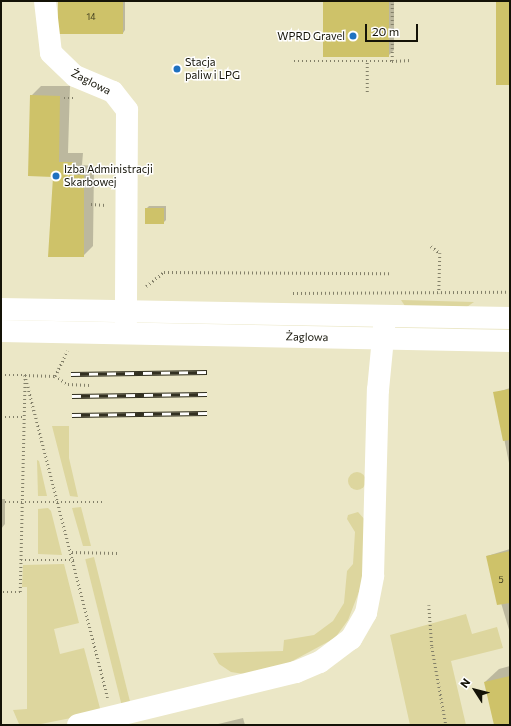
<!DOCTYPE html>
<html>
<head>
<meta charset="utf-8">
<style>
	body { margin:0 }
	#map { position:relative; width:511px; height:726px; overflow:hidden; background:#ebe7c6; font-family:Commissioner,sans-serif }
	div>[style] { position:absolute }
	.green>* { inset:0; background:#ddd69e; transform-origin:0 0 }
	.round { border-radius:50% }
	.shadow>* { inset:0; background:#0003 }
	.building>* { inset:0; background:#cec269; transform-origin:0 0 }
	.path>* { height:2.5px; margin-top:-1.25px; transform-origin:0; background:repeating-linear-gradient(90deg,#838069 0 1px,transparent 0 4px) }
	.minor>* { height:22px; margin:-11px; padding:0 11px; transform-origin:11px; border-radius:11px; background:#fff }
	.rail>* { height:4.5px; margin-top:-2.25px; transform-origin:0; background:repeating-linear-gradient(90deg,#fff 0 9px,#323021 0 18px); box-sizing:border-box; border-block:1px solid #323021 }
	.dots>* { width:11px; height:11px; translate:-50% -50%; box-sizing:border-box; border:2px solid #fff; border-radius:50% }
	span { translate:-50% -50%; white-space:nowrap; text-align:center; line-height:1.15; -webkit-text-stroke:3px #fff; paint-order:stroke }
	.number-label { font-size:9px; color:#423f20 }
	.number-label span { -webkit-text-stroke-width:0 }
	.poi-label { font-size:11px; color:#141307 }
	.right { translate:-100% -50%; text-align:right }
	.left { translate:0 -50%; text-align:left }
	.street-label { font-size:11px; color:#141307 }
	.frame { position:absolute; inset:0; border:2px solid #141307; pointer-events:none }
	.north { position:absolute; left:455px; top:670px; width:40px; height:40px; -webkit-text-stroke:3px #fff; paint-order:stroke; rotate:306deg; font-size:11px; font-weight:700; line-height:16px; text-align:center; color:#141307 }
	.north::after { content:''; display:block; margin:auto; width:14px; height:18px; background:#141307; clip-path:polygon(50% 0,100% 100%,50% 72%,0 100%) }
	.scale { position:absolute; left:365px; top:24px; width:53px; height:18px; box-sizing:border-box; border:2px solid #141307; border-top:0; padding-left:5px; font-size:12px; line-height:14px; white-space:nowrap; color:#141307; -webkit-text-stroke:3px #fff; paint-order:stroke }
</style>
</head>
<body>
<div id="map">
	<div class="green">
		<div style="clip-path:polygon(401px 300px,474px 302px,464px 309px,405px 306px)"></div>
		<div style="clip-path:polygon(52px 426px,69px 426px,69px 458px,78px 497px,70px 496px)"></div>
		<div style="clip-path:polygon(37px 460px,39px 461px,47px 496px,38px 496px)"></div>
		<div class="round" style="left:348px;top:472px;width:18px;height:18px"></div>
		<div style="clip-path:polygon(81px 507px,91px 546px,83px 546px,72px 508px)"></div>
		<div style="clip-path:polygon(48px 508px,51px 511px,62px 555px,38px 554px,38px 509px)"></div>
		<div style="clip-path:polygon(358px 512px,366px 521px,362px 584px,348px 620px,335px 638px,285px 665px,250px 675px,231px 672px,219px 664px,213px 653px,283px 651px,284px 640px,314px 635px,333px 621px,344px 603px,347px 571px,353px 564px,355px 532px,347px 519px,348px 515px)"></div>
		<div style="left:94px;top:557px;width:153px;height:9px;rotate:76deg"></div>
		<div style="clip-path:polygon(64px 564px,79px 623px,54px 629px,60px 654px,84px 648px,101px 712px,36px 725px,19px 724px,13px 710px,27px 709px,27px 587px,22px 587px,23px 565px)"></div>
		<div style="clip-path:polygon(466px 614px,472px 634px,497px 627px,503px 648px,451px 661px,466px 725px,410px 725px,390px 635px)"></div>
	</div>
	<div class="shadow">
		<div style="clip-path:polygon(61px 1px,125px 1px,125px 30px,123px 33px)"></div>
		<div style="clip-path:polygon(324px 1px,394px 1px,394px 50px,388px 56px)"></div>
		<div style="clip-path:polygon(41px 86px,70px 86px,68px 153px,83px 153px,82px 165px,94px 166px,93px 246px,83px 256px,54px 176px,31px 96px)"></div>
		<div style="clip-path:polygon(149px 206px,166px 206px,166px 220px,163px 223px,146px 209px)"></div>
		<div style="clip-path:polygon(510px 388px,510px 468px,495px 393px)"></div>
		<div style="clip-path:polygon(1px 499px,5px 499px,5px 524px,1px 529px)"></div>
		<div style="clip-path:polygon(510px 549px,510px 633px,487px 556px)"></div>
		<div style="clip-path:polygon(510px 666px,510px 725px,495px 725px,485px 682px,499px 669px)"></div>
		<div style="clip-path:polygon(243px 718px,245px 725px,214px 725px)"></div>
	</div>
	<div class="building">
		<div style="left:58px;top:1px;width:65px;height:33px"></div>
		<div style="left:323px;top:1px;width:66px;height:56px"></div>
		<div style="left:496px;top:1px;width:14px;height:84px"></div>
		<div style="clip-path:polygon(30px 95px,60px 96px,59px 162px,73px 162px,73px 175px,84px 175px,84px 257px,48px 257px,53px 177px,28px 176px)"></div>
		<div style="left:145px;top:208px;width:19px;height:16px"></div>
		<div style="clip-path:polygon(510px 389px,510px 440px,503px 441px,493px 392px)"></div>
		<div style="clip-path:polygon(510px 551px,510px 603px,497px 605px,486px 556px)"></div>
		<div style="clip-path:polygon(510px 676px,510px 725px,494px 725px,484px 682px)"></div>
	</div>
	<div class="path">
		<div style="left:294px;top:61px;width:98px"></div>
		<div style="left:392px;top:61px;width:60px;rotate:-90deg"></div>
		<div style="left:392px;top:61px;width:19px;rotate:-3deg"></div>
		<div style="left:367px;top:92px;width:31px;rotate:-90deg"></div>
		<div style="left:64px;top:98px;width:10px"></div>
		<div style="left:91px;top:204px;width:15px;rotate:4deg"></div>
		<div style="left:431px;top:246px;width:11px;rotate:38deg"></div>
		<div style="left:440px;top:253px;width:40px;rotate:91.4deg"></div>
		<div style="left:146px;top:286px;width:23px;rotate:-38deg"></div>
		<div style="left:164px;top:272px;width:225px;rotate:0.3deg"></div>
		<div style="left:293px;top:293px;width:217px;rotate:-0.3deg"></div>
		<div style="left:1px;top:375px;width:24px"></div>
		<div style="left:25px;top:375px;width:333px;rotate:75.6deg"></div>
		<div style="left:55px;top:376px;width:28px;rotate:-64deg"></div>
		<div style="left:1px;top:417px;width:23px"></div>
		<div style="left:1px;top:502px;width:104px"></div>
		<div style="left:72px;top:552px;width:46px;rotate:1.2deg"></div>
		<div style="left:21px;top:560px;width:53px"></div>
		<div style="left:3px;top:592px;width:17px"></div>
		<div style="left:20px;top:592px;width:217px;rotate:-88.7deg"></div>
		<div style="left:25px;top:375px;width:30px;rotate:2deg"></div>
		<div style="left:55px;top:376px;width:15px;rotate:32deg"></div>
		<div style="left:68px;top:384px;width:21px;rotate:3deg"></div>
		<div style="left:429px;top:605px;width:42px;rotate:85.9deg"></div>
		<div style="left:432px;top:647px;width:79px;rotate:79.8deg"></div>
	</div>
	<div class="minor">
		<div style="left:45px;top:1px;width:52px;rotate:83.4deg"></div>
		<div style="left:51px;top:53px;width:33px;rotate:44deg"></div>
		<div style="left:75px;top:76px;width:41px;rotate:22.8deg"></div>
		<div style="left:113px;top:92px;width:23px;rotate:52deg"></div>
		<div style="left:127px;top:110px;width:215px;rotate:90.3deg"></div>
		<div style="left:1px;top:309px;width:509px;rotate:1.01deg"></div>
		<div style="left:1px;top:331px;width:509px;rotate:1.13deg"></div>
		<div style="left:78px;top:725px;width:224px;rotate:-13.7deg"></div>
		<div style="left:296px;top:672px;width:26px;rotate:-23deg"></div>
		<div style="left:320px;top:662px;width:39px;rotate:-37deg"></div>
		<div style="left:351px;top:639px;width:30px;rotate:-60deg"></div>
		<div style="left:366px;top:613px;width:38px;rotate:-79deg"></div>
		<div style="left:373px;top:576px;width:186px;rotate:-88.5deg"></div>
		<div style="left:378px;top:390px;width:73px;rotate:-84.5deg"></div>
	</div>
	<div class="rail">
		<div style="left:71px;top:374px;width:136px;rotate:-0.8deg"></div>
		<div style="left:72px;top:396px;width:135px;rotate:-0.8deg"></div>
		<div style="left:72px;top:415px;width:135px;rotate:-0.8deg"></div>
	</div>
	<div class="dots">
		<div style="left:353px;top:36px;background:#1f71c0"></div>
		<div style="left:177px;top:69px;background:#1f71c0"></div>
		<div style="left:56px;top:176px;background:#1f71c0"></div>
	</div>
	<div class="number-label">
		<span style="left:91px;top:17px">14</span>
		<span style="left:501px;top:580px">5</span>
	</div>
	<div class="poi-label">
		<span class="right" style="left:345px;top:36px">WPRD Gravel</span>
		<span class="left" style="left:185px;top:69px">Stacja<br>paliw i LPG</span>
		<span class="left" style="left:64px;top:176px">Izba Administracji<br>Skarbowej</span>
	</div>
	<div class="street-label">
		<span style="left:91px;top:82px;rotate:27deg">Żaglowa</span>
		<span style="left:307px;top:337px;rotate:1deg">Żaglowa</span>
	</div>
	<div class="frame"></div>
	<div class="north">N</div>
	<div class="scale">20 m</div>
</div>
</body>
</html>
